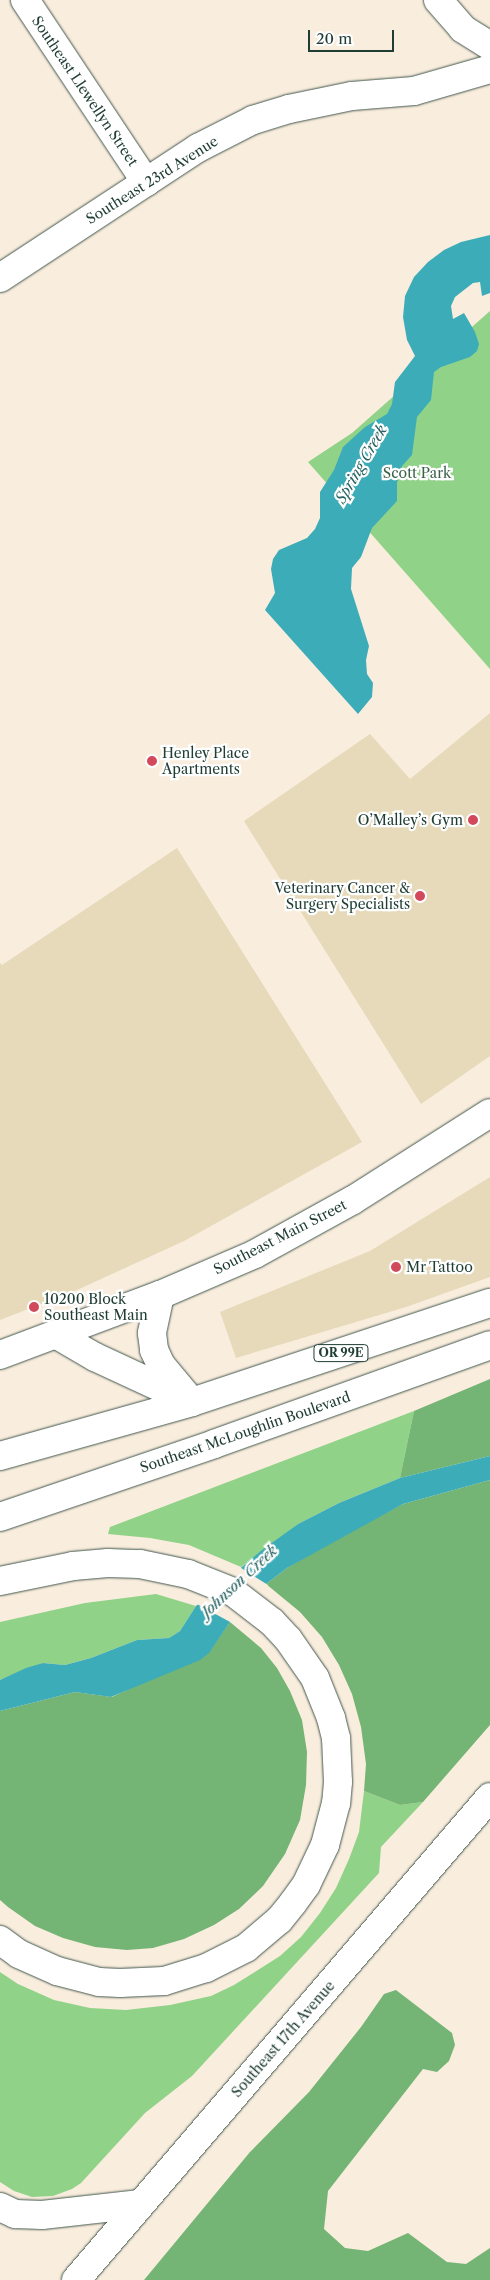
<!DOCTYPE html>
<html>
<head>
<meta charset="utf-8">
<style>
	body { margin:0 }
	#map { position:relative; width:490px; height:2280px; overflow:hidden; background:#f9eddd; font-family:"Libre Caslon Text",serif }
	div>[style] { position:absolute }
	.built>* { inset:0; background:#e6daba }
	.green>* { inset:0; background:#91d289 }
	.forest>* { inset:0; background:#74b475 }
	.water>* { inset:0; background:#3cacb9 }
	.pier>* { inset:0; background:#f9eddd }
	.roads { filter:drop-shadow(0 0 1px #40574d) drop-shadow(0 0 1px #40574d) }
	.minor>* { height:28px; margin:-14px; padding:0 14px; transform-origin:14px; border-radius:14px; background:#fff }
	.major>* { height:28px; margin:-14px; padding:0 14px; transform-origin:14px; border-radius:14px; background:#fff }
	.highway>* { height:28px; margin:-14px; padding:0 14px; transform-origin:14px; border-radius:14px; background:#fff }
	.dots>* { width:14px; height:14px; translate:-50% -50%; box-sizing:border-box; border:2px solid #fff; border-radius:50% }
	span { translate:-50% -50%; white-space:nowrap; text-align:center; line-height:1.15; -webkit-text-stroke:4.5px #fff; paint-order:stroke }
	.shield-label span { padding:1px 4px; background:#fff; border:1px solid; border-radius:4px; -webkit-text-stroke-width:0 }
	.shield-label { font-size:12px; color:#1f3d34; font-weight:700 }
	.street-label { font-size:14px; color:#1f3d34 }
	.park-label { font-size:14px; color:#3c6249 }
	.poi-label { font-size:14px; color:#1f3d34 }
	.left { translate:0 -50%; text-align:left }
	.right { translate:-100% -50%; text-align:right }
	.water-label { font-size:15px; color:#296463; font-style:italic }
	.scale { position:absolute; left:308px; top:30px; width:86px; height:22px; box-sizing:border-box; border:2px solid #1f3d34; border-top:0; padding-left:6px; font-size:15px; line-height:18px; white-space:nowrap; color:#1f3d34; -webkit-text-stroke:4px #fff; paint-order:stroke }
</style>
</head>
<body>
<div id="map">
	<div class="built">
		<div style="clip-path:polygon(490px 713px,490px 1056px,421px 1104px,244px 821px,370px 734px,410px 779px)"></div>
		<div style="clip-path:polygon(177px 848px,362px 1142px,184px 1241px,77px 1290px,0 1320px,0 963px,2px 965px)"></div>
		<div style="clip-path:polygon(490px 1177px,490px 1277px,406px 1307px,236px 1358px,220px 1312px,370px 1251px)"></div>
	</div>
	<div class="green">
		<div style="clip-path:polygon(490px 311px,490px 669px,308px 462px,352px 433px)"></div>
		<div style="clip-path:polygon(414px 1411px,400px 1478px,339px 1503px,298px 1524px,241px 1567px,189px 1545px,150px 1538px,108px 1534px,110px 1527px)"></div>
		<div style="clip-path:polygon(156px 1594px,196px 1606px,180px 1631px,169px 1638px,137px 1640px,91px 1658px,65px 1665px,43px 1663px,0 1680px,0 1622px,85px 1603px)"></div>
		<div style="clip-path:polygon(364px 1791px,400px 1805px,423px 1802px,381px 1847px,379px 1873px,192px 2076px,145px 2113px,81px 2183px,72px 2189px,53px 2196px,32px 2197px,14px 2191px,0 2182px,0 1972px,18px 1984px,54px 2000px,90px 2008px,126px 2010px,170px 2005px,211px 1996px,234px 1985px,280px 1956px,301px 1937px,320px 1913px,336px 1888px,349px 1859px,359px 1832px)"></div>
	</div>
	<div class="forest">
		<div style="clip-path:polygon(490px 1379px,490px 1456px,400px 1478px,414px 1411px)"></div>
		<div style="clip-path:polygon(490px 1480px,490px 1725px,423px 1802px,400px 1805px,364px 1791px,366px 1764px,361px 1727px,352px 1694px,339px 1665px,322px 1637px,300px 1612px,266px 1584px,287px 1568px,334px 1540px,403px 1504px)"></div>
		<div style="clip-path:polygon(230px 1622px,261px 1648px,277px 1668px,290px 1691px,302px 1720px,307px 1752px,306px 1785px,300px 1820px,285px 1854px,263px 1886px,239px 1909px,214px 1925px,184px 1939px,153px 1948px,127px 1950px,95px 1947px,63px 1938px,35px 1926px,8px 1907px,0 1900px,0 1711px,75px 1692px,112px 1697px,209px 1652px)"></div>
		<div style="clip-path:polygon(396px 1990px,452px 2033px,455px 2045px,449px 2061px,437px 2072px,423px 2069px,328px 2191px,324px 2229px,345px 2248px,368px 2251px,408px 2233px,447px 2262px,466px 2264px,490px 2248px,490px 2280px,144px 2280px,250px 2152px,309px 2092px,361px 2027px,384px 1994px)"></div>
	</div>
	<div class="water">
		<div style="clip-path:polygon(490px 235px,490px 293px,482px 296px,480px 282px,473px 283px,455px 297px,451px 306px,453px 319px,464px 313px,475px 332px,479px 344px,477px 351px,470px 357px,441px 367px,434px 372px,431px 400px,417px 417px,412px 455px,402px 466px,397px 483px,397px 501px,372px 528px,361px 557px,352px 568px,351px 589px,369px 646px,366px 660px,367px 674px,373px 683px,372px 697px,358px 714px,265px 610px,275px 593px,271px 569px,273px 559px,279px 550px,307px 538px,315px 529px,320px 518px,320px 492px,334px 470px,343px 447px,365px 427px,387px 414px,392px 404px,395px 382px,415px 356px,407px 340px,403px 317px,405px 296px,414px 277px,428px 262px,444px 250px,461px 242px)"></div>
		<div style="clip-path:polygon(490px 1456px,490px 1480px,403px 1504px,287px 1568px,266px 1584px,230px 1622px,209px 1653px,200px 1660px,111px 1697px,75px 1692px,0 1711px,0 1680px,26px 1668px,43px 1663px,65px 1665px,91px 1658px,137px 1640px,169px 1638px,180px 1631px,196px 1606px,262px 1550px,298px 1524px,339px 1503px,400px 1478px)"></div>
	</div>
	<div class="pier">
		<div style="clip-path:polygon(238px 1566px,268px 1585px,232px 1623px,195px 1603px)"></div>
	</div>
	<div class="roads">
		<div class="minor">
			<div style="left:25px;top:0;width:219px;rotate:56.4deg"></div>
			<div style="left:0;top:278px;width:237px;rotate:-33.3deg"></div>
			<div style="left:198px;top:148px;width:62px;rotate:-27deg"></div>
			<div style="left:253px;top:120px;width:38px;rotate:-17deg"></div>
			<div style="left:289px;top:109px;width:64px;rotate:-11.7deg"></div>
			<div style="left:352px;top:96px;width:62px;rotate:-4.6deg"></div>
			<div style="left:414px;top:91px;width:79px;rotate:-16.1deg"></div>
			<div style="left:0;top:1355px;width:171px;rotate:-20.6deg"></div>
			<div style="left:160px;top:1295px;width:103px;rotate:-23.3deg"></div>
			<div style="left:255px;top:1254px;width:112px;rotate:-28.9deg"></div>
			<div style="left:353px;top:1200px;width:162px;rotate:-32.4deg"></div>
		</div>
		<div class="major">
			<div style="left:438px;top:0;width:38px;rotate:49deg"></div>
			<div style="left:463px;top:29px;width:32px;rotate:32deg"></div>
			<div style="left:160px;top:1295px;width:39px;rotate:102deg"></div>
			<div style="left:152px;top:1333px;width:17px;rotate:83deg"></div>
			<div style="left:154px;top:1350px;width:17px;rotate:65deg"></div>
			<div style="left:161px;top:1365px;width:39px;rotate:50deg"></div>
			<div style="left:57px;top:1335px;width:44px;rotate:30.1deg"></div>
			<div style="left:95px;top:1357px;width:107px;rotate:24.9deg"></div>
			<div style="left:0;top:1456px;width:199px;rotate:-15.7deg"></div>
			<div style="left:192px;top:1402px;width:314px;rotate:-18.4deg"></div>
			<div style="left:0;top:1517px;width:226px;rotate:-18.8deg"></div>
			<div style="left:214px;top:1444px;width:293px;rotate:-19.7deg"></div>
			<div style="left:76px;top:2280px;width:636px;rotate:-49.4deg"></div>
		</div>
		<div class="highway">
			<div style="left:0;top:1581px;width:75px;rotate:-11.6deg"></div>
			<div style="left:73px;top:1566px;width:35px;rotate:-5deg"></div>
			<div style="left:108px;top:1563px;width:32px;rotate:2deg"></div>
			<div style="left:140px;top:1564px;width:49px;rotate:11.8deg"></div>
			<div style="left:188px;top:1574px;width:48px;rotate:21.8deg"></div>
			<div style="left:233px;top:1592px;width:49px;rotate:37.6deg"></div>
			<div style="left:272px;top:1622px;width:23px;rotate:47deg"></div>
			<div style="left:288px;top:1639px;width:47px;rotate:55.3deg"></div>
			<div style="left:315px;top:1678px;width:43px;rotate:68.2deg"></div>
			<div style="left:331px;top:1718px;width:21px;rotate:76deg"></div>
			<div style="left:336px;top:1738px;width:44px;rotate:87.4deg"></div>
			<div style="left:338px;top:1782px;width:21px;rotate:95deg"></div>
			<div style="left:336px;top:1803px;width:43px;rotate:104.7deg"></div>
			<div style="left:325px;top:1845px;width:44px;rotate:115.4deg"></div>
			<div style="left:306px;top:1885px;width:22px;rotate:126deg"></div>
			<div style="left:293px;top:1903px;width:22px;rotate:129deg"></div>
			<div style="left:279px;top:1920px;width:43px;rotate:139.7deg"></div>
			<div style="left:246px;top:1948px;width:45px;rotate:153.4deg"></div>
			<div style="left:206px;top:1968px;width:44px;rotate:162.8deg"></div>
			<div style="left:164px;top:1981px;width:44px;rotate:177.4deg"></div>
			<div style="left:120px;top:1983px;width:21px;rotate:-177deg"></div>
			<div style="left:99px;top:1982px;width:43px;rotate:-165.3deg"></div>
			<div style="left:57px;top:1971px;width:42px;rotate:-155.9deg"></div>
			<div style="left:19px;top:1954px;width:24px;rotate:-144deg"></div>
			<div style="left:0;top:2207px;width:17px;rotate:25deg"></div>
			<div style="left:15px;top:2214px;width:27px;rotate:2deg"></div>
			<div style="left:42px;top:2215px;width:99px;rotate:-6.4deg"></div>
		</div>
	</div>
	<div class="dots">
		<div style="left:152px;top:761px;background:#d1495b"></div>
		<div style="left:473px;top:820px;background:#d1495b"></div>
		<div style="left:420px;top:896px;background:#d1495b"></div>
		<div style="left:396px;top:1267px;background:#d1495b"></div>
		<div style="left:34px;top:1307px;background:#d1495b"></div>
	</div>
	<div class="shield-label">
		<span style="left:341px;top:1353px">OR 99E</span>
	</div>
	<div class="street-label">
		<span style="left:85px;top:91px;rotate:56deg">Southeast Llewellyn Street</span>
		<span style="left:152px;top:180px;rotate:-32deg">Southeast 23rd Avenue</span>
		<span style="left:280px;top:1237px;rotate:-27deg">Southeast Main Street</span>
		<span style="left:245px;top:1432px;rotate:-19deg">Southeast McLoughlin Boulevard</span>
		<span style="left:283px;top:2039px;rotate:-49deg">Southeast 17th Avenue</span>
	</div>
	<div class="park-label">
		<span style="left:417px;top:473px">Scott Park</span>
	</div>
	<div class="poi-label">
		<span class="left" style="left:162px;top:761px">Henley Place<br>Apartments</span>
		<span class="right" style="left:463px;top:820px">O’Malley’s Gym</span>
		<span class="right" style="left:410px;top:896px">Veterinary Cancer &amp;<br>Surgery Specialists</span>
		<span class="left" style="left:406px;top:1267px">Mr Tattoo</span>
		<span class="left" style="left:44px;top:1307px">10200 Block<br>Southeast Main</span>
	</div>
	<div class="water-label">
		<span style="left:361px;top:464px;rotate:-60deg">Spring Creek</span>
		<span style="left:239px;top:1581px;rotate:-43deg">Johnson Creek</span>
	</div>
	<div class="scale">20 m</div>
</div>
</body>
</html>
